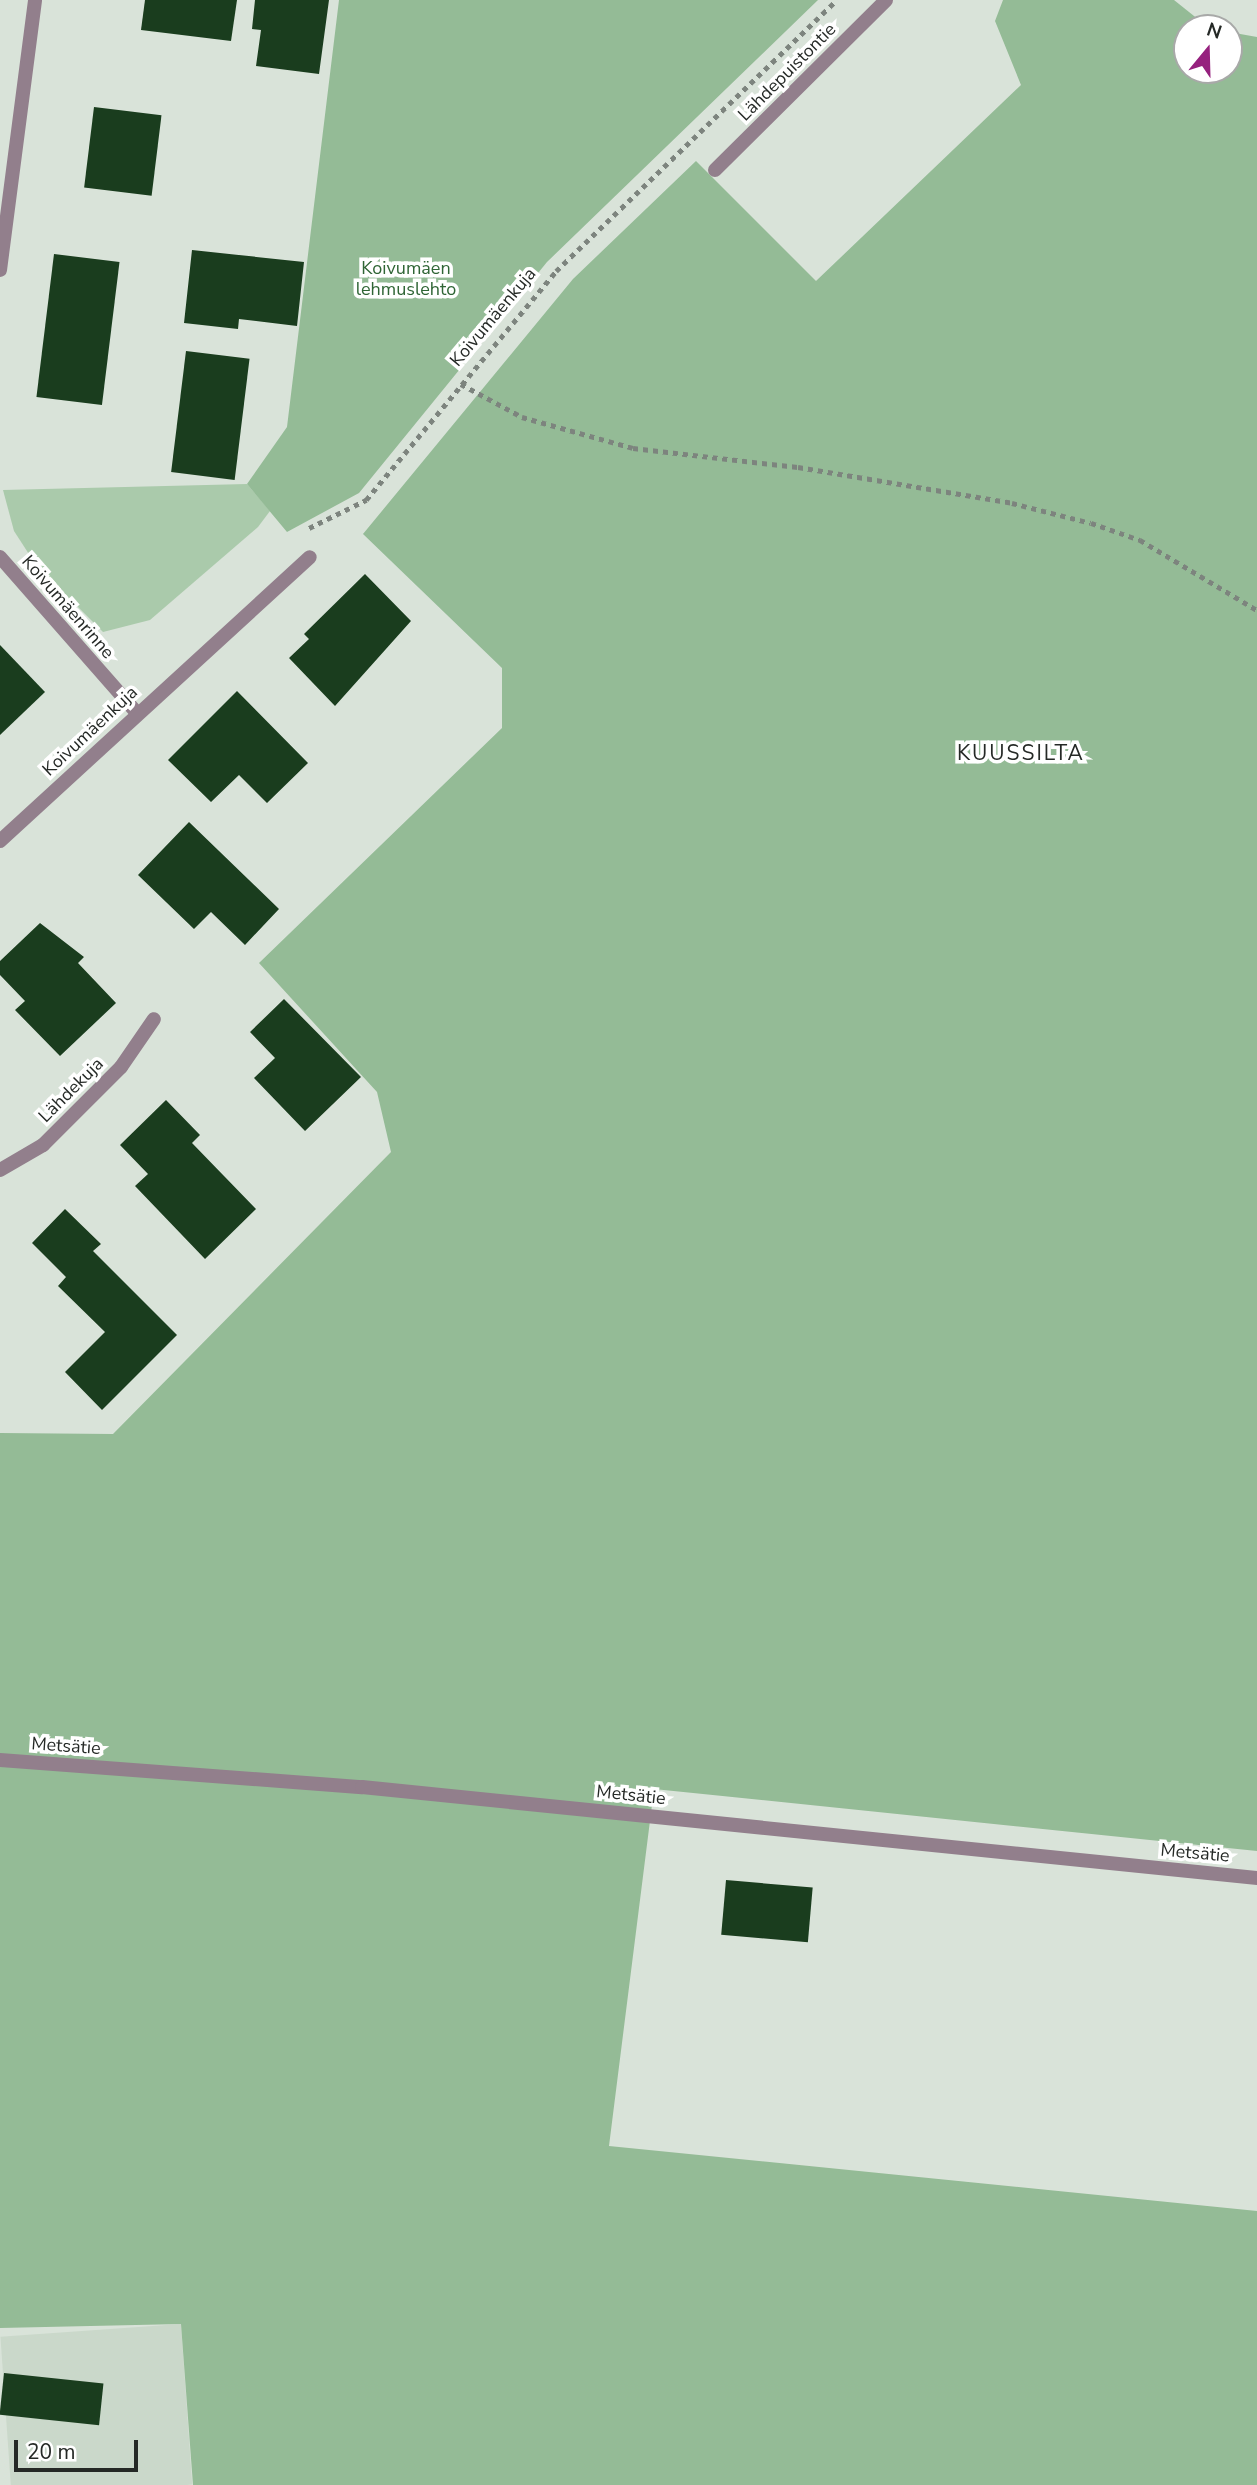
<!DOCTYPE html>
<html>
<head>
<meta charset="utf-8">
<style>
	body { margin:0 }
	#map { position:relative; width:1257px; height:2485px; overflow:hidden; background:#d9e3d9; font-family:"Nunito Sans",sans-serif }
	div>[style] { position:absolute }
	.built>* { inset:0; background:#cad8ca; transform-origin:0 0 }
	.green>* { inset:0; background:#aacaab }
	.forest>* { inset:0; background:#94bb96 }
	.building>* { inset:0; background:#1a3d1e; transform-origin:0 0 }
	.path>* { height:4.5px; margin-top:-2.25px; transform-origin:0; background:repeating-linear-gradient(90deg,#7d847e 0 5px,transparent 0 10px) }
	.minor>* { height:14px; margin:-7px; padding:0 7px; transform-origin:7px; border-radius:7px; background:#927f8c }
	span { translate:-50% -50%; white-space:nowrap; text-align:center; line-height:1.15; -webkit-text-stroke:7px #fff; paint-order:stroke }
	.street-label { font-size:18px; color:#252926 }
	.park-label { font-size:18px; color:#2f6535 }
	.quarter-label { font-size:21px; color:#252926; letter-spacing:2px }
	.north { position:absolute; left:1173px; top:14px; width:70px; height:70px; box-sizing:border-box; background:#fff; border:2px solid #a8a9a8; border-radius:50%; rotate:19deg; font-size:19px; font-weight:700; line-height:28px; text-align:center; color:#252926 }
	.north::after { content:''; display:block; margin:auto; width:24px; height:32px; background:#96217e; clip-path:polygon(50% 0,100% 100%,50% 72%,0 100%) }
	.scale { position:absolute; left:14px; top:2440px; width:124px; height:32px; box-sizing:border-box; border:4px solid #252926; border-top:0; padding-left:9px; font-size:21px; line-height:24px; white-space:nowrap; color:#252926; -webkit-text-stroke:5px #fff; paint-order:stroke }
</style>
</head>
<body>
<div id="map">
	<div class="built">
		<div style="left:181px;top:2324px;width:161px;height:181px;rotate:86deg"></div>
	</div>
	<div class="green">
		<div style="clip-path:polygon(247px 484px,270px 511px,258px 527px,150px 620px,103px 632px,36px 565px,14px 531px,3px 490px)"></div>
	</div>
	<div class="forest">
		<div style="clip-path:polygon(339px 0,818px 0,547px 262px,359px 493px,287px 532px,247px 484px,287px 427px)"></div>
		<div style="clip-path:polygon(1003px 0,1174px 0,1209px 28px,1187px 28px,1187px 70px,1229px 70px,1229px 32px,1257px 37px,1257px 1851px,654px 1789px,609px 2146px,1257px 2211px,1257px 2485px,193px 2485px,181px 2324px,0 2328px,0 1433px,113px 1434px,391px 1152px,377px 1092px,259px 963px,502px 728px,502px 668px,363px 534px,573px 279px,696px 161px,816px 281px,1021px 85px,995px 21px)"></div>
	</div>
	<div class="building">
		<div style="clip-path:polygon(145px 0,237px 0,231px 41px,141px 30px)"></div>
		<div style="clip-path:polygon(255px 0,329px 0,319px 74px,256px 66px,261px 30px,252px 29px)"></div>
		<div style="left:94px;top:107px;width:68px;height:81px;rotate:7deg"></div>
		<div style="clip-path:polygon(192px 250px,304px 262px,297px 326px,239px 319px,238px 329px,184px 323px)"></div>
		<div style="left:54px;top:254px;width:66px;height:144px;rotate:7deg"></div>
		<div style="left:186px;top:351px;width:64px;height:122px;rotate:7deg"></div>
		<div style="clip-path:polygon(365px 574px,411px 621px,335px 706px,289px 658px,309px 639px,304px 634px)"></div>
		<div style="clip-path:polygon(0 645px,45px 692px,0 735px)"></div>
		<div style="clip-path:polygon(237px 691px,308px 763px,267px 803px,239px 775px,211px 802px,168px 760px)"></div>
		<div style="clip-path:polygon(189px 822px,279px 909px,245px 945px,211px 912px,194px 929px,138px 875px)"></div>
		<div style="clip-path:polygon(40px 923px,84px 957px,78px 963px,116px 1003px,60px 1056px,15px 1010px,25px 1001px,0 975px,0 961px)"></div>
		<div style="clip-path:polygon(284px 999px,361px 1077px,305px 1131px,254px 1078px,275px 1058px,250px 1032px)"></div>
		<div style="clip-path:polygon(166px 1100px,200px 1135px,192px 1143px,256px 1209px,205px 1259px,135px 1186px,148px 1174px,120px 1145px)"></div>
		<div style="clip-path:polygon(65px 1209px,101px 1244px,93px 1251px,177px 1335px,102px 1410px,65px 1372px,105px 1332px,58px 1286px,66px 1277px,32px 1243px)"></div>
		<div style="left:726px;top:1880px;width:87px;height:55px;rotate:5deg"></div>
		<div style="left:4px;top:2373px;width:100px;height:42px;rotate:6deg"></div>
	</div>
	<div class="path">
		<div style="left:461px;top:384px;width:69px;rotate:28.4deg"></div>
		<div style="left:522px;top:417px;width:115px;rotate:15.6deg"></div>
		<div style="left:633px;top:448px;width:166px;rotate:6.6deg"></div>
		<div style="left:798px;top:467px;width:217px;rotate:9.5deg"></div>
		<div style="left:1012px;top:503px;width:81px;rotate:14.2deg"></div>
		<div style="left:1091px;top:523px;width:52px;rotate:19.1deg"></div>
		<div style="left:1140px;top:540px;width:136px;rotate:30.9deg"></div>
		<div style="left:309px;top:528px;width:64px;rotate:-26.2deg"></div>
		<div style="left:366px;top:500px;width:298px;rotate:-50.3deg"></div>
		<div style="left:556px;top:271px;width:390px;rotate:-44deg"></div>
	</div>
	<div class="minor">
		<div style="left:715px;top:170px;width:241px;rotate:-44.8deg"></div>
		<div style="left:0;top:270px;width:272px;rotate:-82.6deg"></div>
		<div style="left:0;top:557px;width:206px;rotate:48.7deg"></div>
		<div style="left:0;top:841px;width:420px;rotate:-42.5deg"></div>
		<div style="left:0;top:1170px;width:50px;rotate:-30.2deg"></div>
		<div style="left:43px;top:1145px;width:110px;rotate:-45deg"></div>
		<div style="left:121px;top:1067px;width:58px;rotate:-55.5deg"></div>
		<div style="left:0;top:1760px;width:363px;rotate:4.3deg"></div>
		<div style="left:362px;top:1787px;width:900px;rotate:5.81deg"></div>
	</div>
	<div class="street-label">
		<span style="left:787px;top:72px;rotate:-45deg">Lähdepuistontie</span>
		<span style="left:493px;top:317px;rotate:-50deg">Koivumäenkuja</span>
		<span style="left:68px;top:607px;rotate:49deg">Koivumäenrinne</span>
		<span style="left:90px;top:731px;rotate:-43deg">Koivumäenkuja</span>
		<span style="left:71px;top:1090px;rotate:-45deg">Lähdekuja</span>
		<span style="left:66px;top:1746px;rotate:4deg">Metsätie</span>
		<span style="left:631px;top:1795px;rotate:6deg">Metsätie</span>
		<span style="left:1195px;top:1853px;rotate:5deg">Metsätie</span>
	</div>
	<div class="park-label">
		<span style="left:406px;top:279px">Koivumäen<br>lehmuslehto</span>
	</div>
	<div class="quarter-label">
		<span style="left:1021px;top:753px">KUUSSILTA</span>
	</div>
	<div class="north">N</div>
	<div class="scale">20 m</div>
</div>
</body>
</html>
